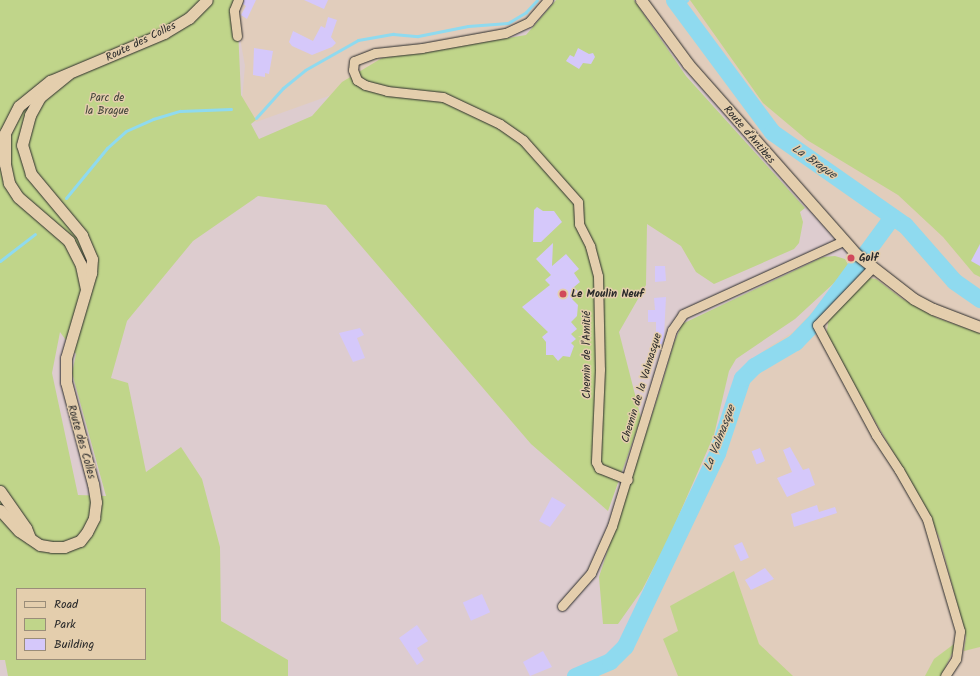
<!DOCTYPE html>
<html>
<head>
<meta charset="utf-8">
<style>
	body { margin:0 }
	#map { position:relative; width:980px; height:676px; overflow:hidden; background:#e1cdbc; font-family:Kalam,sans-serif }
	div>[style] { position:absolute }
	.built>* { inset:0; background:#ddcccf }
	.green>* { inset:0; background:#c0d58a }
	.stream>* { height:3px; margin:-1.5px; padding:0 1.5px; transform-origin:1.5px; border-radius:1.5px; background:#8fdaef }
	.river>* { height:17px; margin:-8.5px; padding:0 8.5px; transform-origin:8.5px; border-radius:8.5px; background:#8fdaef }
	.building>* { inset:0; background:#d5c8fa; transform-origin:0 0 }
	.roads { filter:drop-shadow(0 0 1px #2b2b2b) drop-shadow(0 0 1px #2b2b2b) }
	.minor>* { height:9px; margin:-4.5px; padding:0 4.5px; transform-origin:4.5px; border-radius:4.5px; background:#e4cead }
	.tertiary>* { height:11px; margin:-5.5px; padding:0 5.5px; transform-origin:5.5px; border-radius:5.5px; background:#e4cead }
	.dots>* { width:11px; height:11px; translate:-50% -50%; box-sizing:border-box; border:2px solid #e4cead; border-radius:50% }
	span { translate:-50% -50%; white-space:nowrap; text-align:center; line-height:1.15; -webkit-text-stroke:3px #e4cead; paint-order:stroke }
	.street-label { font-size:11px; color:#2b2b2b }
	.park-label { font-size:11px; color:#414439 }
	.poi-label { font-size:11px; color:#2b2b2b; font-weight:700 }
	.left { translate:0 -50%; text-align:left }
	.water-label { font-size:12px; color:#353c3f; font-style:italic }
	.legend { position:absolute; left:16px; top:588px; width:130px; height:72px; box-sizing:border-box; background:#e4cead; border:1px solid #9a8d79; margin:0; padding:5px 7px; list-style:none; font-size:12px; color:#2b2b2b }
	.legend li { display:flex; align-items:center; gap:8px; height:20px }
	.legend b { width:20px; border:1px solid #9a8d79 }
</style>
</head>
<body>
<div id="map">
	<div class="built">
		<div style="clip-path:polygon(evenodd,0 0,235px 10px,245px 66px,242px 100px,256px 122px,521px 27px,548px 0,641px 0,853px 259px,840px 281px,812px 312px,793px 332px,764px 350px,754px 366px,742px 378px,717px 453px,625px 646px,610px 661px,575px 676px,0 676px,0 0,17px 589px,145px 589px,145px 659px,17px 659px,17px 589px)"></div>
	</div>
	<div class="green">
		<div style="clip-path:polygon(evenodd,0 0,240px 0,237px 7px,241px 95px,256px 120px,251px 124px,259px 139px,312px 116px,342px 82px,382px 58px,526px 35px,556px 0,634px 0,686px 76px,805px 208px,800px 212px,803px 222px,799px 243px,794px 249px,714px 284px,696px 272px,681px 246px,647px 224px,646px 285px,619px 332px,641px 418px,608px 511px,531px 444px,326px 205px,258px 196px,193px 241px,127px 321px,111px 378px,128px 383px,146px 472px,181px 447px,202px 479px,220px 547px,221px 621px,288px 660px,288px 676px,8px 676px,5px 660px,0 660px,0 0,60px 332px,76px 354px,72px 373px,106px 496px,78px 495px,52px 373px,60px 332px,0 0,17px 589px,145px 589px,145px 659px,17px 659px,17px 589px)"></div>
		<div style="clip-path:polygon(690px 0,980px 0,980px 277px,974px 274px,943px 237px,898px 195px,807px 140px,763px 103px)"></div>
		<div style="clip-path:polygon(835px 256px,845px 259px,849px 266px,846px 272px,795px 319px,736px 359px,729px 371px,714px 435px,668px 540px,642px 590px,618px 624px,603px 624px,599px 577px,662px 384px,674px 343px,682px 324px,823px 257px)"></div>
		<div style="clip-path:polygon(869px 278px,876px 279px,901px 298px,937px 318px,980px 333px,980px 647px,964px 651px,966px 637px,940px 539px,927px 510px,826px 337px,829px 317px)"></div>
		<div style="clip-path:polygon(734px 571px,759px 644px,793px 676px,678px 676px,663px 639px,678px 631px,670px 606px)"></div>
		<div style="clip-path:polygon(958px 641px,941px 676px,925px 676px,934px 659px)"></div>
	</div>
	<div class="stream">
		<div style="left:679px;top:7px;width:11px;rotate:-41deg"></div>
		<div style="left:256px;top:118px;width:40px;rotate:-48deg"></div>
		<div style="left:283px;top:88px;width:28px;rotate:-39deg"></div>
		<div style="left:305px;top:70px;width:61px;rotate:-29.5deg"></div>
		<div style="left:358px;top:40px;width:36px;rotate:-10deg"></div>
		<div style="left:393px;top:34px;width:25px;rotate:5deg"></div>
		<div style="left:418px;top:36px;width:51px;rotate:-11.3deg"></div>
		<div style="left:468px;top:26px;width:40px;rotate:-4.3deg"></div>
		<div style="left:508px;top:23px;width:21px;rotate:-31deg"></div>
		<div style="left:526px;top:12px;width:16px;rotate:-47deg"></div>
		<div style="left:66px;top:198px;width:65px;rotate:-50.6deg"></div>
		<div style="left:107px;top:148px;width:25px;rotate:-42deg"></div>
		<div style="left:126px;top:131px;width:30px;rotate:-24deg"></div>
		<div style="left:153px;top:119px;width:28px;rotate:-17deg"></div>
		<div style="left:180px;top:111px;width:51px;rotate:-2.2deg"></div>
		<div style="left:0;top:261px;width:44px;rotate:-37.6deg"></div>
	</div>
	<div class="river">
		<div style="left:674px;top:0;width:164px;rotate:53.4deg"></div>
		<div style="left:772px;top:132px;width:162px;rotate:35deg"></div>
		<div style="left:905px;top:225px;width:74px;rotate:48.8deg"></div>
		<div style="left:954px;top:281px;width:32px;rotate:35deg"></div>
		<div style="left:575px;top:676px;width:38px;rotate:-23deg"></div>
		<div style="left:610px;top:661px;width:21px;rotate:-45deg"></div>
		<div style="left:625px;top:646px;width:214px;rotate:-64.5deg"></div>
		<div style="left:717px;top:453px;width:79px;rotate:-71.6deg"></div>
		<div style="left:742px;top:378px;width:17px;rotate:-45deg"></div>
		<div style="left:754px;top:366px;width:48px;rotate:-30.3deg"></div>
		<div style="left:795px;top:342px;width:32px;rotate:-46deg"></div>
		<div style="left:817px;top:319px;width:127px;rotate:-53.7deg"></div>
	</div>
	<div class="building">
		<div style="clip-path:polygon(244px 0,256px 0,247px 19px,241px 15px,246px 6px,243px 4px)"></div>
		<div style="clip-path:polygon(304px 0,328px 0,324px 9px)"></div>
		<div style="clip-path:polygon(328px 17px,337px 20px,331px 37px,336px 43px,332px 47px,312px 55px,292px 46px,289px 42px,293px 31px,313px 41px,321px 26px,325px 28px)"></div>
		<div style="clip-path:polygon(254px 48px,273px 51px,269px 74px,265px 73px,265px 77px,253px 75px)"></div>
		<div style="clip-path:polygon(578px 48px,589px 54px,593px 53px,595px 57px,591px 64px,583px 63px,579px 69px,566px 61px,570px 55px,574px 57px)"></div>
		<div style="clip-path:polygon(537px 207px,543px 211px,554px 211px,562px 222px,541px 242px,533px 242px,534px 210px)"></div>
		<div style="clip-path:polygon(553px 243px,552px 266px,566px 254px,579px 269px,574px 273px,580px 282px,574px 287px,579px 293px,572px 299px,578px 305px,577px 316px,571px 322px,577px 329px,571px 334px,576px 339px,571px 343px,574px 346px,570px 357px,563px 356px,558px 361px,553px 355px,546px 355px,546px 342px,542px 337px,548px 332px,522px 307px,550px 285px,545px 280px,551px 275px,536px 259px)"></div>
		<div style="clip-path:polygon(980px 244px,980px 266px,971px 261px)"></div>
		<div style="clip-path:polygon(655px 266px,665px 266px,666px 281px,655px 282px)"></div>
		<div style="clip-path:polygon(666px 297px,664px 336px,662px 344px,656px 344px,656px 322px,648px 322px,648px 310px,655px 310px,654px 298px)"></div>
		<div style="clip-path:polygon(360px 328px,364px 335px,357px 338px,365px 358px,353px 362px,339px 333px)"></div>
		<div style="clip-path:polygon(790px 447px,803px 470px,809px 468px,815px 485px,787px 497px,777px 478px,792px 472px,783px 450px)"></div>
		<div style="left:760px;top:448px;width:14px;height:9px;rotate:69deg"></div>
		<div style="clip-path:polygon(552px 497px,566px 505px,550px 527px,539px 521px)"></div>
		<div style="clip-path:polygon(817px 505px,819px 512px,835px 507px,837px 513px,794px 527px,791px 514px)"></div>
		<div style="left:742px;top:542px;width:17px;height:9px;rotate:66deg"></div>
		<div style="clip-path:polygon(765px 568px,774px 579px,751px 590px,745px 580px)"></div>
		<div style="left:482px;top:594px;width:20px;height:21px;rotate:66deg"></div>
		<div style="clip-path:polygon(417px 625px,428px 641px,417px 648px,424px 660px,417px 665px,399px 638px)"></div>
		<div style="clip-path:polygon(543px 651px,552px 667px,530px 676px,523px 662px)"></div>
	</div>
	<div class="roads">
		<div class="minor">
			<div style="left:548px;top:0;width:29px;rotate:131deg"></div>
			<div style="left:529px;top:22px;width:26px;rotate:155deg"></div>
			<div style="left:505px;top:33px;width:84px;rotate:169.8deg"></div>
			<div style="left:422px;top:48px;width:47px;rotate:173.9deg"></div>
			<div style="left:375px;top:53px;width:22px;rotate:159deg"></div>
			<div style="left:354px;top:61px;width:9px;rotate:96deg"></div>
			<div style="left:353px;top:70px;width:11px;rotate:68deg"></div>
			<div style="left:357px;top:80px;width:9px;rotate:32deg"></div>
			<div style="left:365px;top:85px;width:23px;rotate:15deg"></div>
			<div style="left:387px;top:91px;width:56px;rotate:6.1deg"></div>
			<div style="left:443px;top:97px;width:63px;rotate:25.3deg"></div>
			<div style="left:500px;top:124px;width:28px;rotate:35deg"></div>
			<div style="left:523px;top:140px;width:83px;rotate:48.4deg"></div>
			<div style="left:578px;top:202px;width:22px;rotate:87deg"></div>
			<div style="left:579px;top:224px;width:25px;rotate:63deg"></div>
			<div style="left:590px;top:246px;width:31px;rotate:75deg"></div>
			<div style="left:598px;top:276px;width:93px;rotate:88.8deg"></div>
			<div style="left:600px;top:369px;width:93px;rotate:92.5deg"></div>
			<div style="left:596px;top:462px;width:7px;rotate:63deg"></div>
			<div style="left:599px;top:468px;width:31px;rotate:22deg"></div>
			<div style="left:237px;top:36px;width:26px;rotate:-97deg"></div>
			<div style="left:234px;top:10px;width:11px;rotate:-68deg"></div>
			<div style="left:872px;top:268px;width:79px;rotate:134deg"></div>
			<div style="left:817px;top:325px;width:125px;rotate:61.8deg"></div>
			<div style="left:876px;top:435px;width:42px;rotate:56.7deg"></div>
			<div style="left:899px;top:470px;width:56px;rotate:60.3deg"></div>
			<div style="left:927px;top:519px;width:117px;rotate:73.6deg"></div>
			<div style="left:960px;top:631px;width:28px;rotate:98deg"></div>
			<div style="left:956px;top:659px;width:20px;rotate:123deg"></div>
			<div style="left:562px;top:606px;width:44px;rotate:-48.7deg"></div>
			<div style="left:591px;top:573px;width:51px;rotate:-65.9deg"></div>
			<div style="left:612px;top:526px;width:205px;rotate:-73deg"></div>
			<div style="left:672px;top:330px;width:19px;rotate:-55deg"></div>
			<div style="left:683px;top:314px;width:176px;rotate:-24.5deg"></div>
		</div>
		<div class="tertiary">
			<div style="left:641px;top:0;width:79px;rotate:53.7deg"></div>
			<div style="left:688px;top:64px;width:254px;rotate:48.5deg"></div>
			<div style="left:856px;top:254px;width:73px;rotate:37.8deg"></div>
			<div style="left:914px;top:299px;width:21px;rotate:28deg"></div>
			<div style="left:933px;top:309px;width:50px;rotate:21deg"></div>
			<div style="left:86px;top:289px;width:25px;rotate:-102deg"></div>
			<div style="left:81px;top:265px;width:27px;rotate:-117deg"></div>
			<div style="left:69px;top:241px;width:67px;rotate:-139.2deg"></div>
			<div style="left:18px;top:197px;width:17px;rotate:-123deg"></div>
			<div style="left:9px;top:183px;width:19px;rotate:-102deg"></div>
			<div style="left:5px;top:164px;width:31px;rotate:-90deg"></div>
			<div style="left:5px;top:133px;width:30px;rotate:-63deg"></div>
			<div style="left:19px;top:106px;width:40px;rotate:-39deg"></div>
			<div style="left:50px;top:81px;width:124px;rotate:-22.8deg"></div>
			<div style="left:164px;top:33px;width:29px;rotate:-31deg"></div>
			<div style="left:189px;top:18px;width:25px;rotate:-45deg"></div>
			<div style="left:0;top:491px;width:45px;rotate:54.9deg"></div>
			<div style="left:26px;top:528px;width:11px;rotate:68deg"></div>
			<div style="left:0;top:510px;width:28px;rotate:48deg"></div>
			<div style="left:19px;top:531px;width:25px;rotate:34deg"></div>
			<div style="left:40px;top:545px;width:12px;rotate:9deg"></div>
			<div style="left:52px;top:547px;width:12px"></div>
			<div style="left:64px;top:547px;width:17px;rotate:-21deg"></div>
			<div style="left:80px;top:541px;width:11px;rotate:-52deg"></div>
			<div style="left:87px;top:532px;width:16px;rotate:-63deg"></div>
			<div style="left:94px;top:518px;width:16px;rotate:-83deg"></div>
			<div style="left:96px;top:502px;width:18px;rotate:-99deg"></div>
			<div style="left:93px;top:484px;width:106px;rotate:-104.8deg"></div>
			<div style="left:66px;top:382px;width:24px;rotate:-90deg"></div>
			<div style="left:66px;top:358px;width:89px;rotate:-73.6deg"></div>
			<div style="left:91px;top:273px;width:14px;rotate:-86deg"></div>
			<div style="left:92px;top:259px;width:26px;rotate:-113deg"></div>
			<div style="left:82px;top:235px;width:80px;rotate:-129.9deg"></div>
			<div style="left:31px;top:174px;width:30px;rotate:-107deg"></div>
			<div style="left:22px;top:145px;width:31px;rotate:-75deg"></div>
			<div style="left:30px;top:115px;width:21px;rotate:-61deg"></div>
			<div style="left:40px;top:97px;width:36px;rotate:-39deg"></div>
		</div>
	</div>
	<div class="dots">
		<div style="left:851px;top:258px;background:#d1495b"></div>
		<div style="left:563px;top:294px;background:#d1495b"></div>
	</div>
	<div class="street-label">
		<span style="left:141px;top:42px;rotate:-26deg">Route des Colles</span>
		<span style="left:749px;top:135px;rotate:49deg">Route d'Antibes</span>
		<span style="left:587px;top:355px;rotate:-90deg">Chemin de l'Amitié</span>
		<span style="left:642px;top:388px;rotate:-73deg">Chemin de la Valmasque</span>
		<span style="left:81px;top:442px;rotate:74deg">Route des Colles</span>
	</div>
	<div class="park-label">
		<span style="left:107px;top:105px">Parc de<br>la Brague</span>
	</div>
	<div class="poi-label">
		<span class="left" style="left:859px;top:258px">Golf</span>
		<span class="left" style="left:571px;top:294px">Le Moulin Neuf</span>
	</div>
	<div class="water-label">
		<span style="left:814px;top:162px;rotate:35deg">La Brague</span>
		<span style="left:720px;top:438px;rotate:-69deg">La Valmasque</span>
	</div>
	<ul class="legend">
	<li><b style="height:5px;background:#e4cead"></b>Road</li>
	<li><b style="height:11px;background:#c0d58a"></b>Park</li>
	<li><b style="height:11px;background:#d5c8fa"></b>Building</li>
	</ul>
</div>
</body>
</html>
